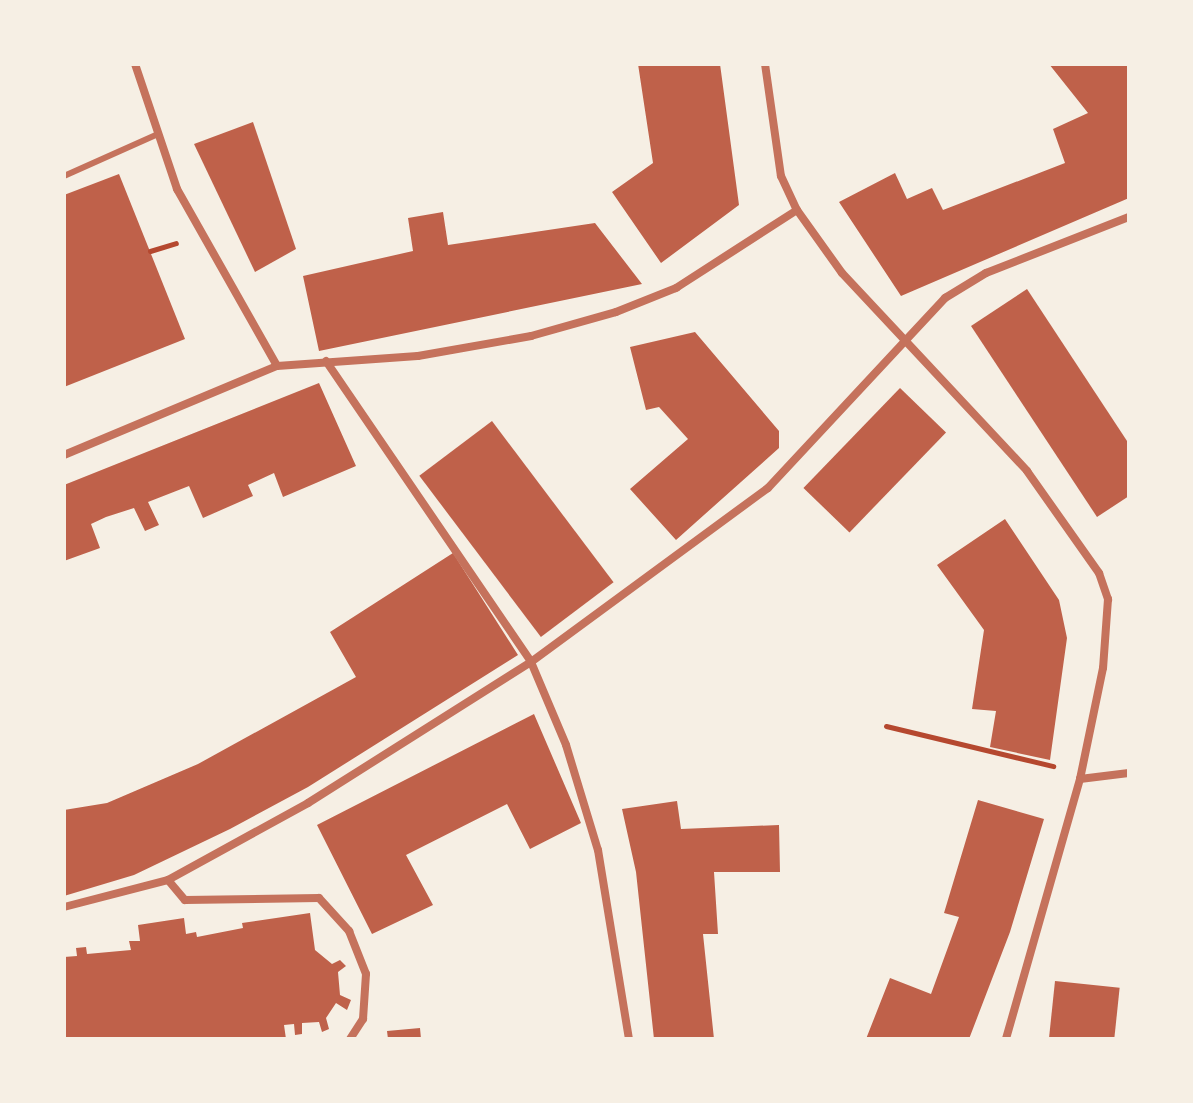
<!DOCTYPE html>
<html>
<head>
<meta charset="utf-8">
<style>
	body { margin:0 }
	#map { position:relative; width:1193px; height:1103px; overflow:hidden; background:#f6efe4; font-family:Manrope,sans-serif }
	div>[style] { position:absolute }
	.building>* { inset:0; background:#bf614a; transform-origin:0 0 }
	.path>* { height:5px; margin:-2.5px; padding:0 2.5px; transform-origin:2.5px; border-radius:2.5px; background:#b5482f }
	.service>* { height:6px; margin:-3px; padding:0 3px; transform-origin:3px; border-radius:3px; background:#c5725c }
	.minor>* { height:8px; margin:-4px; padding:0 4px; transform-origin:4px; border-radius:4px; background:#c5725c }
	span { translate:-50% -50%; white-space:nowrap; text-align:center; line-height:1.15; -webkit-text-stroke:6px #f6efe4; paint-order:stroke }
	.frame { position:absolute; inset:0; border:66px solid #f6efe4; pointer-events:none }
</style>
</head>
<body>
<div id="map">
	<div class="building">
		<div style="clip-path:polygon(638px 64px,720px 64px,739px 205px,661px 263px,612px 192px,653px 163px)"></div>
		<div style="clip-path:polygon(1049px 64px,1129px 64px,1129px 198px,901px 296px,839px 202px,895px 173px,907px 199px,932px 188px,943px 210px,1065px 163px,1053px 129px,1088px 113px)"></div>
		<div style="clip-path:polygon(253px 122px,296px 249px,255px 272px,194px 144px)"></div>
		<div style="clip-path:polygon(119px 174px,185px 339px,64px 387px,64px 195px)"></div>
		<div style="clip-path:polygon(443px 212px,448px 245px,595px 223px,642px 284px,319px 351px,303px 276px,413px 251px,408px 218px)"></div>
		<div style="clip-path:polygon(1027px 289px,1129px 444px,1129px 496px,1097px 517px,971px 326px)"></div>
		<div style="clip-path:polygon(695px 332px,779px 431px,779px 448px,676px 540px,630px 489px,688px 439px,659px 407px,646px 410px,630px 347px)"></div>
		<div style="clip-path:polygon(319px 383px,356px 466px,283px 497px,274px 473px,248px 485px,253px 496px,203px 518px,189px 486px,148px 502px,159px 525px,145px 531px,134px 508px,106px 517px,91px 524px,100px 548px,64px 561px,64px 485px)"></div>
		<div style="left:900px;top:388px;width:64px;height:139px;rotate:44deg"></div>
		<div style="left:492px;top:421px;width:202px;height:91px;rotate:53deg"></div>
		<div style="clip-path:polygon(1005px 519px,1059px 600px,1067px 638px,1050px 760px,990px 747px,996px 711px,972px 709px,984px 630px,937px 565px)"></div>
		<div style="clip-path:polygon(453px 553px,518px 655px,308px 787px,230px 829px,134px 875px,64px 896px,64px 810px,107px 803px,198px 764px,356px 677px,330px 632px)"></div>
		<div style="clip-path:polygon(534px 714px,581px 823px,530px 849px,507px 804px,406px 855px,433px 905px,372px 934px,317px 825px)"></div>
		<div style="clip-path:polygon(978px 800px,1044px 819px,1010px 932px,969px 1039px,866px 1039px,890px 978px,931px 994px,959px 917px,944px 913px)"></div>
		<div style="clip-path:polygon(677px 801px,681px 829px,779px 825px,780px 872px,714px 872px,718px 934px,703px 934px,714px 1039px,654px 1039px,636px 872px,622px 809px)"></div>
		<div style="clip-path:polygon(310px 913px,315px 950px,332px 964px,340px 960px,346px 966px,338px 972px,340px 995px,351px 1000px,347px 1010px,336px 1003px,326px 1018px,329px 1029px,322px 1032px,319px 1022px,302px 1023px,302px 1034px,295px 1035px,294px 1024px,284px 1025px,286px 1039px,64px 1039px,64px 957px,77px 956px,76px 948px,86px 947px,87px 954px,131px 950px,129px 941px,140px 941px,138px 925px,184px 918px,186px 934px,196px 932px,197px 937px,243px 928px,242px 923px)"></div>
		<div style="left:1055px;top:981px;width:65px;height:58px;rotate:6deg"></div>
		<div style="clip-path:polygon(420px 1028px,421px 1039px,388px 1039px,387px 1031px)"></div>
	</div>
	<div class="path">
		<div style="left:150px;top:251px;width:27px;rotate:-17deg"></div>
		<div style="left:886px;top:726px;width:172px;rotate:13.5deg"></div>
	</div>
	<div class="service">
		<div style="left:64px;top:176px;width:103px;rotate:-24.1deg"></div>
	</div>
	<div class="minor">
		<div style="left:135px;top:64px;width:132px;rotate:71.4deg"></div>
		<div style="left:177px;top:189px;width:203px;rotate:60.5deg"></div>
		<div style="left:765px;top:64px;width:113px;rotate:81.9deg"></div>
		<div style="left:781px;top:176px;width:38px;rotate:65deg"></div>
		<div style="left:797px;top:210px;width:77px;rotate:54.5deg"></div>
		<div style="left:842px;top:273px;width:271px;rotate:46.9deg"></div>
		<div style="left:1027px;top:471px;width:125px;rotate:54.8deg"></div>
		<div style="left:1099px;top:573px;width:28px;rotate:71deg"></div>
		<div style="left:1108px;top:599px;width:69px;rotate:94.1deg"></div>
		<div style="left:1103px;top:668px;width:113px;rotate:101.7deg"></div>
		<div style="left:1080px;top:779px;width:270px;rotate:105.9deg"></div>
		<div style="left:326px;top:361px;width:364px;rotate:55.7deg"></div>
		<div style="left:531px;top:662px;width:90px;rotate:67.1deg"></div>
		<div style="left:566px;top:745px;width:110px;rotate:73.1deg"></div>
		<div style="left:598px;top:850px;width:192px;rotate:80.7deg"></div>
		<div style="left:64px;top:455px;width:231px;rotate:-22.7deg"></div>
		<div style="left:277px;top:366px;width:141px;rotate:-4.1deg"></div>
		<div style="left:418px;top:356px;width:115px;rotate:-10deg"></div>
		<div style="left:531px;top:336px;width:88px;rotate:-15.8deg"></div>
		<div style="left:616px;top:312px;width:65px;rotate:-21.8deg"></div>
		<div style="left:676px;top:288px;width:144px;rotate:-32.8deg"></div>
		<div style="left:1080px;top:779px;width:49px;rotate:-7deg"></div>
		<div style="left:168px;top:880px;width:26px;rotate:50deg"></div>
		<div style="left:185px;top:900px;width:134px;rotate:-0.9deg"></div>
		<div style="left:319px;top:898px;width:45px;rotate:47.7deg"></div>
		<div style="left:349px;top:931px;width:46px;rotate:68.4deg"></div>
		<div style="left:366px;top:974px;width:45px;rotate:93.8deg"></div>
		<div style="left:363px;top:1019px;width:24px;rotate:123deg"></div>
		<div style="left:64px;top:907px;width:107px;rotate:-14.6deg"></div>
		<div style="left:168px;top:880px;width:160px;rotate:-28.8deg"></div>
		<div style="left:308px;top:803px;width:264px;rotate:-32.3deg"></div>
		<div style="left:531px;top:662px;width:294px;rotate:-36.3deg"></div>
		<div style="left:768px;top:488px;width:260px;rotate:-47deg"></div>
		<div style="left:945px;top:298px;width:48px;rotate:-31.4deg"></div>
		<div style="left:986px;top:273px;width:154px;rotate:-21.4deg"></div>
	</div>
	<div class="frame"></div>
</div>
</body>
</html>
